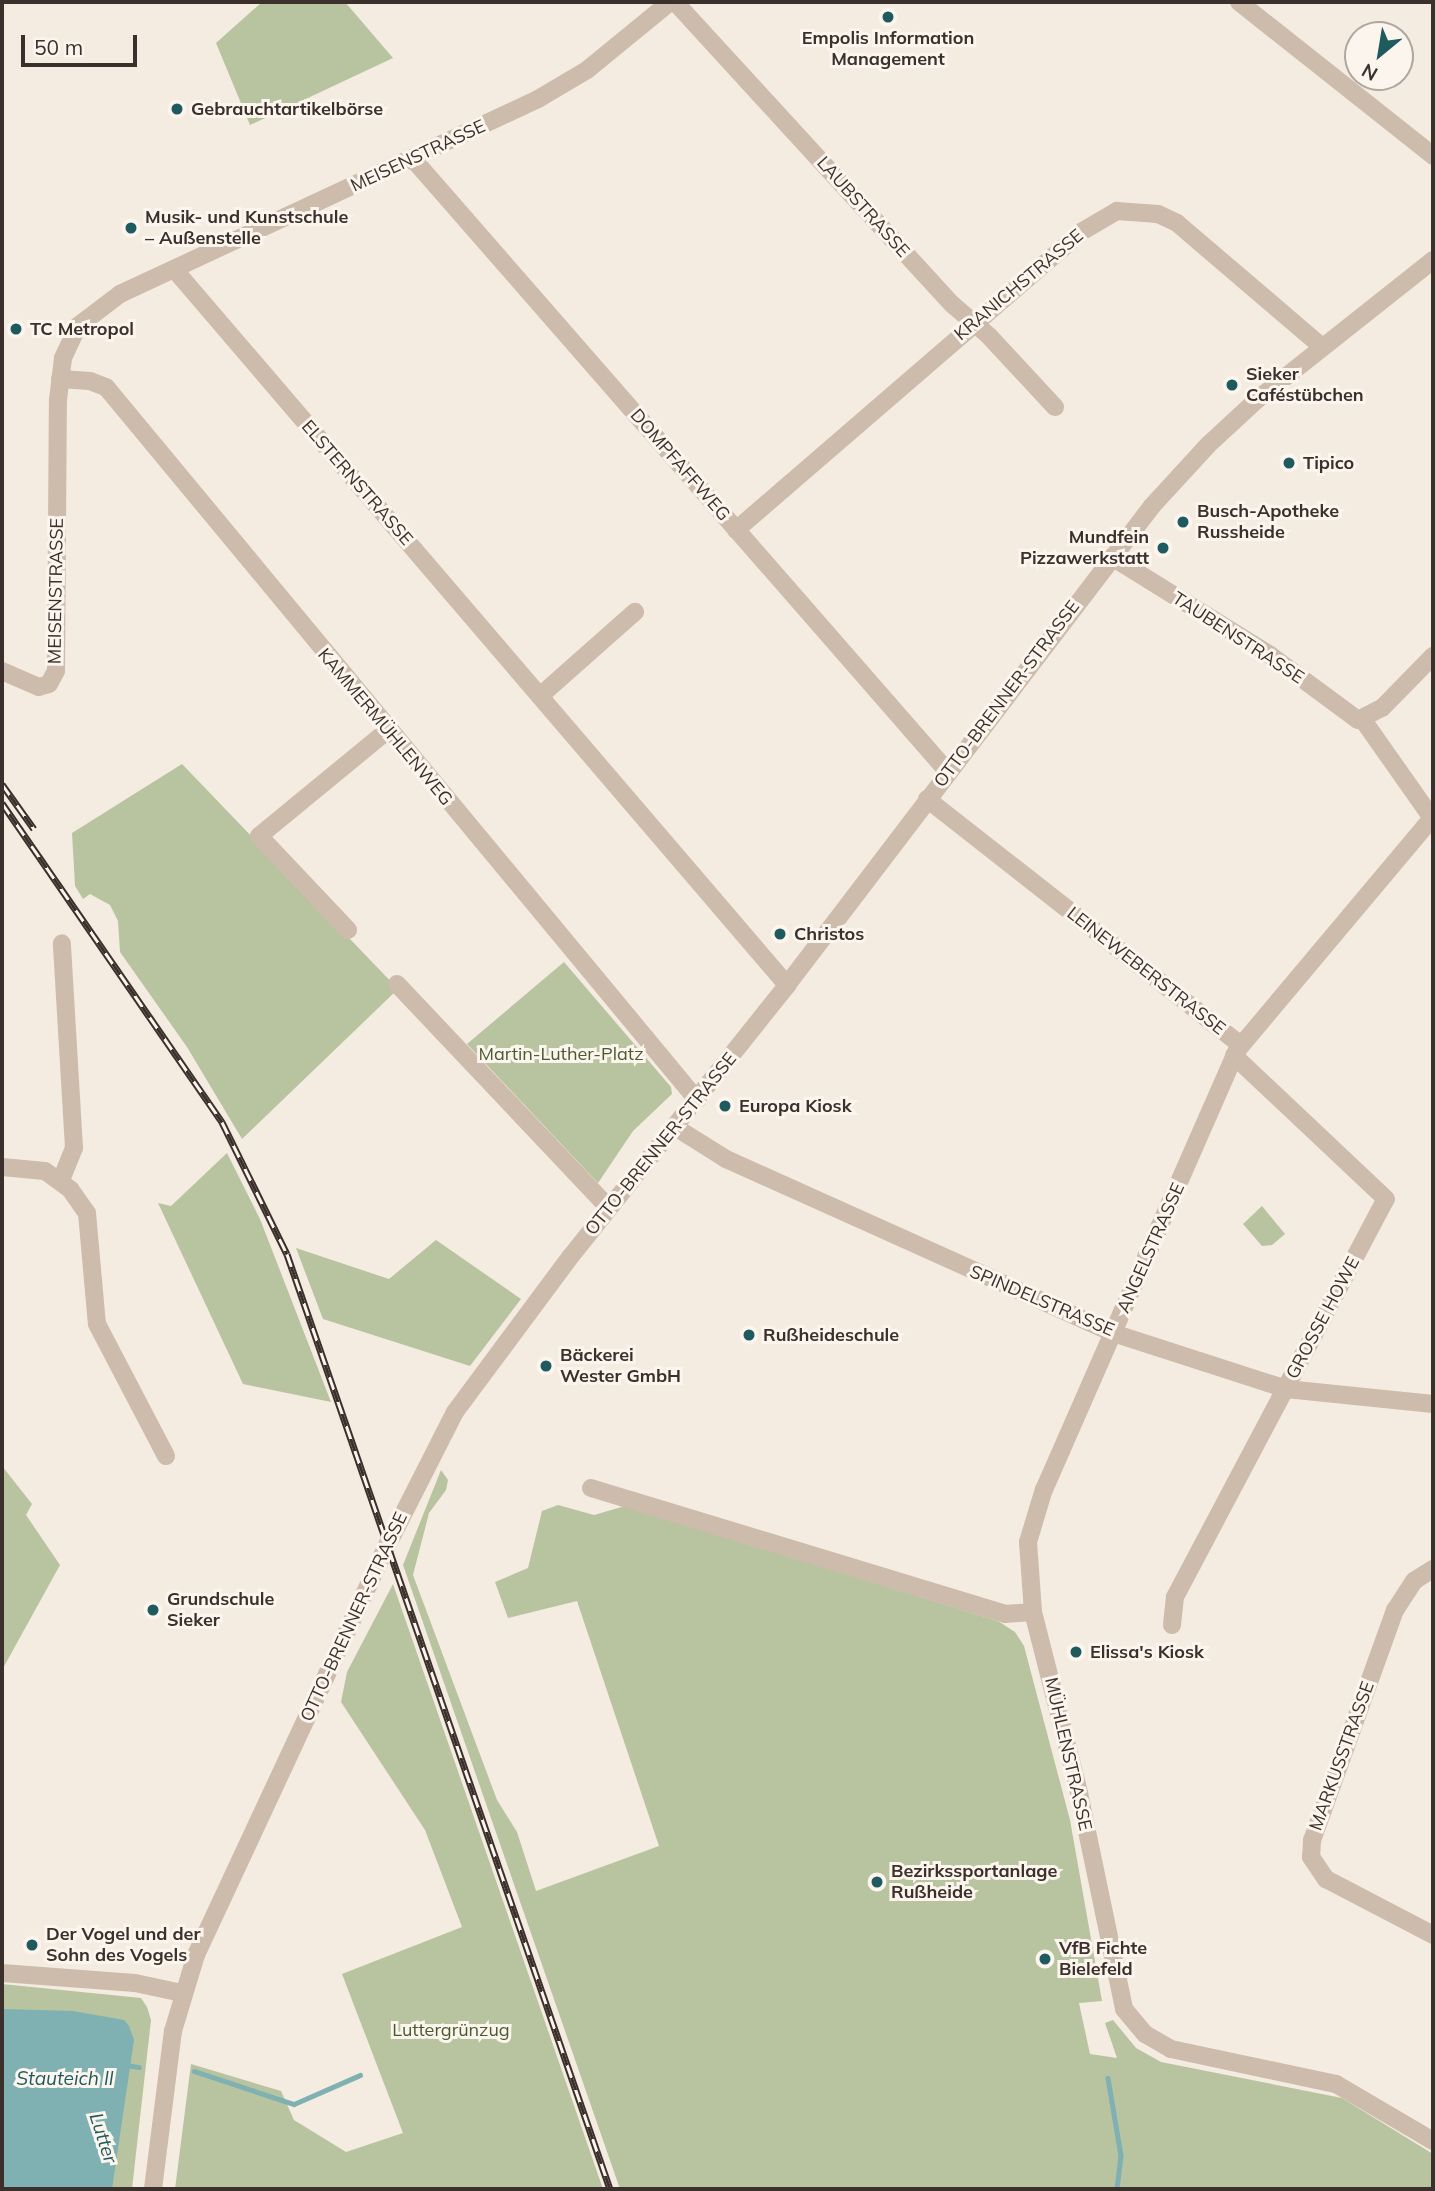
<!DOCTYPE html>
<html>
<head>
<meta charset="utf-8">
<style>
	body { margin:0 }
	#map { position:relative; width:1435px; height:2191px; overflow:hidden; background:#f4ebe1; font-family:Mulish,sans-serif }
	div>[style] { position:absolute }
	.green>* { inset:0; background:#b8c4a0 }
	.water>* { inset:0; background:#7fb0b2 }
	.stream>* { height:4.5px; margin:-2.25px; padding:0 2.25px; transform-origin:2.25px; border-radius:2.25px; background:#7fb0b2 }
	.minor>* { height:18px; margin:-9px; padding:0 9px; transform-origin:9px; border-radius:9px; background:#cdbbac }
	.rail>* { height:7px; margin-top:-3.5px; transform-origin:0; background:repeating-linear-gradient(90deg,#fbf5ee 0 13px,#3b302b 0 26px); box-sizing:border-box; border-block:2px solid #3b302b }
	.dots>* { width:19px; height:19px; translate:-50% -50%; box-sizing:border-box; border:4px solid #fbf5ee; border-radius:50% }
	span { translate:-50% -50%; white-space:nowrap; text-align:center; line-height:1.15; -webkit-text-stroke:6px #fbf5ee; paint-order:stroke }
	.poi-label { font-size:18px; color:#3b302b; font-weight:700 }
	.left { translate:0 -50%; text-align:left }
	.right { translate:-100% -50%; text-align:right }
	.street-label { font-size:18px; color:#3b302b }
	.park-label { font-size:18px; color:#4a5a2e }
	.water-label { font-size:19px; color:#1f5a5e; font-style:italic }
	.frame { position:absolute; inset:0; border:4px solid #3b302b; pointer-events:none }
	.north { position:absolute; left:1344px; top:21px; width:70px; height:70px; box-sizing:border-box; background:#fbf5ee; border:2px solid #aea6a0; border-radius:50%; rotate:210deg; font-size:19px; font-weight:700; line-height:28px; text-align:center; color:#3b302b }
	.north::after { content:''; display:block; margin:auto; width:24px; height:32px; background:#1f5a5e; clip-path:polygon(50% 0,100% 100%,50% 72%,0 100%) }
	.scale { position:absolute; left:21px; top:35px; width:116px; height:32px; box-sizing:border-box; border:4px solid #3b302b; border-top:0; padding-left:9px; font-size:21px; line-height:24px; white-space:nowrap; color:#3b302b; -webkit-text-stroke:5px #fbf5ee; paint-order:stroke }
</style>
</head>
<body>
<div id="map">
	<div class="green">
		<div style="clip-path:polygon(262px 2px,345px 2px,393px 58px,250px 125px,216px 43px)"></div>
		<div style="clip-path:polygon(182px 764px,398px 989px,242px 1139px,187px 1047px,120px 952px,118px 921px,110px 905px,90px 894px,83px 899px,75px 886px,72px 833px)"></div>
		<div style="clip-path:polygon(564px 962px,671px 1087px,672px 1094px,633px 1131px,598px 1183px,467px 1044px)"></div>
		<div style="clip-path:polygon(227px 1153px,260px 1219px,331px 1402px,243px 1384px,158px 1203px,171px 1206px)"></div>
		<div style="clip-path:polygon(1262px 1206px,1285px 1234px,1272px 1245px,1262px 1246px,1243px 1224px)"></div>
		<div style="clip-path:polygon(436px 1240px,521px 1299px,470px 1366px,323px 1319px,296px 1248px,389px 1279px)"></div>
		<div style="clip-path:polygon(2px 1466px,32px 1504px,26px 1515px,60px 1565px,2px 1670px)"></div>
		<div style="clip-path:polygon(441px 1470px,448px 1480px,446px 1490px,429px 1513px,413px 1575px,497px 1800px,517px 1832px,536px 1891px,659px 1846px,577px 1601px,508px 1618px,495px 1582px,528px 1568px,542px 1511px,558px 1505px,594px 1515px,625px 1506px,998px 1621px,1015px 1632px,1024px 1646px,1070px 1820px,1102px 2001px,1079px 2003px,1090px 2054px,1117px 2058px,1105px 2023px,1113px 2020px,1136px 2048px,1161px 2062px,1342px 2098px,1433px 2154px,1433px 2189px,620px 2189px,403px 1565px)"></div>
		<div style="clip-path:polygon(393px 1584px,603px 2189px,175px 2189px,191px 2064px,281px 2091px,294px 2120px,346px 2152px,403px 2133px,342px 1974px,462px 1927px,425px 1830px,341px 1702px,347px 1672px)"></div>
		<div style="clip-path:polygon(2px 1984px,141px 1998px,147px 2007px,151px 2020px,132px 2189px,2px 2189px)"></div>
	</div>
	<div class="water">
		<div style="clip-path:polygon(2px 2009px,73px 2011px,124px 2020px,129px 2026px,134px 2040px,112px 2189px,2px 2189px)"></div>
	</div>
	<div class="stream">
		<div style="left:126px;top:2065px;width:13px;rotate:9deg"></div>
		<div style="left:194px;top:2071px;width:105px;rotate:18.3deg"></div>
		<div style="left:294px;top:2104px;width:72px;rotate:-23.7deg"></div>
		<div style="left:1108px;top:2078px;width:79px;rotate:80.5deg"></div>
		<div style="left:1121px;top:2156px;width:33px;rotate:97deg"></div>
	</div>
	<div class="minor">
		<div style="left:675px;top:2px;width:411px;rotate:47.5deg"></div>
		<div style="left:953px;top:305px;width:48px;rotate:40.7deg"></div>
		<div style="left:989px;top:336px;width:97px;rotate:47.1deg"></div>
		<div style="left:1239px;top:2px;width:248px;rotate:38.4deg"></div>
		<div style="left:413px;top:159px;width:812px;rotate:48.89deg"></div>
		<div style="left:174px;top:269px;width:943px;rotate:49.43deg"></div>
		<div style="left:60px;top:379px;width:30px;rotate:4deg"></div>
		<div style="left:90px;top:381px;width:17px;rotate:21deg"></div>
		<div style="left:106px;top:387px;width:926px;rotate:50.34deg"></div>
		<div style="left:736px;top:530px;width:456px;rotate:-40.8deg"></div>
		<div style="left:1081px;top:232px;width:42px;rotate:-30.3deg"></div>
		<div style="left:1117px;top:211px;width:41px;rotate:4.2deg"></div>
		<div style="left:1158px;top:214px;width:21px;rotate:25deg"></div>
		<div style="left:1177px;top:223px;width:189px;rotate:40.5deg"></div>
		<div style="left:1112px;top:557px;width:186px;rotate:31.8deg"></div>
		<div style="left:1270px;top:655px;width:109px;rotate:36.5deg"></div>
		<div style="left:1358px;top:720px;width:27px;rotate:-27deg"></div>
		<div style="left:1382px;top:708px;width:73px;rotate:-45.6deg"></div>
		<div style="left:2px;top:671px;width:40px;rotate:23.4deg"></div>
		<div style="left:39px;top:687px;width:10px;rotate:-17deg"></div>
		<div style="left:49px;top:684px;width:15px;rotate:-62deg"></div>
		<div style="left:56px;top:671px;width:271px;rotate:-89.6deg"></div>
		<div style="left:58px;top:400px;width:42px;rotate:-83.2deg"></div>
		<div style="left:63px;top:358px;width:35px;rotate:-65deg"></div>
		<div style="left:78px;top:326px;width:53px;rotate:-37.3deg"></div>
		<div style="left:120px;top:294px;width:461px;rotate:-25deg"></div>
		<div style="left:538px;top:99px;width:57px;rotate:-30.6deg"></div>
		<div style="left:587px;top:70px;width:107px;rotate:-39.3deg"></div>
		<div style="left:540px;top:696px;width:127px;rotate:-41.5deg"></div>
		<div style="left:1363px;top:720px;width:120px;rotate:54.9deg"></div>
		<div style="left:1432px;top:818px;width:303px;rotate:130deg"></div>
		<div style="left:1237px;top:1050px;width:480px;rotate:113.7deg"></div>
		<div style="left:1044px;top:1489px;width:55px;rotate:106.8deg"></div>
		<div style="left:1028px;top:1542px;width:70px;rotate:85.9deg"></div>
		<div style="left:1033px;top:1612px;width:187px;rotate:75.7deg"></div>
		<div style="left:1079px;top:1793px;width:221px;rotate:78.2deg"></div>
		<div style="left:1124px;top:2009px;width:33px;rotate:50deg"></div>
		<div style="left:1145px;top:2034px;width:30px;rotate:30deg"></div>
		<div style="left:1171px;top:2049px;width:169px;rotate:12deg"></div>
		<div style="left:1336px;top:2084px;width:113px;rotate:30.4deg"></div>
		<div style="left:927px;top:799px;width:399px;rotate:38.1deg"></div>
		<div style="left:348px;top:930px;width:129px;rotate:-133.4deg"></div>
		<div style="left:259px;top:836px;width:166px;rotate:-39.4deg"></div>
		<div style="left:397px;top:984px;width:308px;rotate:46.6deg"></div>
		<div style="left:675px;top:1127px;width:60px;rotate:32.1deg"></div>
		<div style="left:726px;top:1159px;width:424px;rotate:24.2deg"></div>
		<div style="left:1113px;top:1333px;width:182px;rotate:17.9deg"></div>
		<div style="left:1286px;top:1389px;width:148px;rotate:5.8deg"></div>
		<div style="left:2px;top:1167px;width:43px;rotate:5.3deg"></div>
		<div style="left:45px;top:1171px;width:31px;rotate:36deg"></div>
		<div style="left:70px;top:1189px;width:29px;rotate:55deg"></div>
		<div style="left:87px;top:1213px;width:111px;rotate:84.9deg"></div>
		<div style="left:97px;top:1324px;width:149px;rotate:62.4deg"></div>
		<div style="left:61px;top:1180px;width:35px;rotate:-68deg"></div>
		<div style="left:74px;top:1148px;width:205px;rotate:-93.4deg"></div>
		<div style="left:591px;top:1488px;width:433px;rotate:16.9deg"></div>
		<div style="left:1005px;top:1614px;width:28px;rotate:-4deg"></div>
		<div style="left:1433px;top:1569px;width:22px;rotate:148deg"></div>
		<div style="left:1414px;top:1581px;width:35px;rotate:123deg"></div>
		<div style="left:1395px;top:1610px;width:245px;rotate:109.8deg"></div>
		<div style="left:1312px;top:1840px;width:17px;rotate:93deg"></div>
		<div style="left:1311px;top:1857px;width:27px;rotate:56deg"></div>
		<div style="left:1326px;top:1879px;width:121px;rotate:27.6deg"></div>
		<div style="left:1172px;top:1625px;width:28px;rotate:-84deg"></div>
		<div style="left:1175px;top:1597px;width:450px;rotate:-62.1deg"></div>
		<div style="left:1386px;top:1199px;width:209px;rotate:-136.7deg"></div>
		<div style="left:2px;top:1973px;width:133px;rotate:4.3deg"></div>
		<div style="left:135px;top:1983px;width:48px;rotate:12deg"></div>
		<div style="left:153px;top:2189px;width:159px;rotate:-82.8deg"></div>
		<div style="left:173px;top:2031px;width:79px;rotate:-73.2deg"></div>
		<div style="left:196px;top:1955px;width:454px;rotate:-65deg"></div>
		<div style="left:388px;top:1544px;width:148px;rotate:-63.1deg"></div>
		<div style="left:455px;top:1412px;width:194px;rotate:-53.4deg"></div>
		<div style="left:571px;top:1256px;width:347px;rotate:-51.4deg"></div>
		<div style="left:787px;top:985px;width:602px;rotate:-52.69deg"></div>
		<div style="left:1152px;top:506px;width:83px;rotate:-47.4deg"></div>
		<div style="left:1208px;top:445px;width:69px;rotate:-42.7deg"></div>
		<div style="left:1259px;top:398px;width:222px;rotate:-38.4deg"></div>
	</div>
	<div class="rail">
		<div style="left:2px;top:784px;width:55px;rotate:54.6deg"></div>
		<div style="left:2px;top:803px;width:388px;rotate:55.4deg"></div>
		<div style="left:222px;top:1122px;width:147px;rotate:63.8deg"></div>
		<div style="left:287px;top:1254px;width:989px;rotate:70.94deg"></div>
	</div>
	<div class="dots">
		<div style="left:888px;top:17px;background:#1f5a5e"></div>
		<div style="left:177px;top:109px;background:#1f5a5e"></div>
		<div style="left:131px;top:228px;background:#1f5a5e"></div>
		<div style="left:16px;top:329px;background:#1f5a5e"></div>
		<div style="left:1232px;top:385px;background:#1f5a5e"></div>
		<div style="left:1289px;top:463px;background:#1f5a5e"></div>
		<div style="left:1183px;top:522px;background:#1f5a5e"></div>
		<div style="left:1163px;top:548px;background:#1f5a5e"></div>
		<div style="left:780px;top:934px;background:#1f5a5e"></div>
		<div style="left:725px;top:1106px;background:#1f5a5e"></div>
		<div style="left:749px;top:1335px;background:#1f5a5e"></div>
		<div style="left:546px;top:1366px;background:#1f5a5e"></div>
		<div style="left:153px;top:1610px;background:#1f5a5e"></div>
		<div style="left:1076px;top:1652px;background:#1f5a5e"></div>
		<div style="left:877px;top:1882px;background:#1f5a5e"></div>
		<div style="left:32px;top:1945px;background:#1f5a5e"></div>
		<div style="left:1045px;top:1959px;background:#1f5a5e"></div>
	</div>
	<div class="poi-label">
		<span style="left:888px;top:49px">Empolis Information<br>Management</span>
		<span class="left" style="left:191px;top:109px">Gebrauchtartikelbörse</span>
		<span class="left" style="left:145px;top:228px">Musik- und Kunstschule<br>– Außenstelle</span>
		<span class="left" style="left:30px;top:329px">TC Metropol</span>
		<span class="left" style="left:1246px;top:385px">Sieker<br>Caféstübchen</span>
		<span class="left" style="left:1303px;top:463px">Tipico</span>
		<span class="left" style="left:1197px;top:522px">Busch-Apotheke<br>Russheide</span>
		<span class="right" style="left:1149px;top:548px">Mundfein<br>Pizzawerkstatt</span>
		<span class="left" style="left:794px;top:934px">Christos</span>
		<span class="left" style="left:739px;top:1106px">Europa Kiosk</span>
		<span class="left" style="left:763px;top:1335px">Rußheideschule</span>
		<span class="left" style="left:560px;top:1366px">Bäckerei<br>Wester GmbH</span>
		<span class="left" style="left:167px;top:1610px">Grundschule<br>Sieker</span>
		<span class="left" style="left:1090px;top:1652px">Elissa's Kiosk</span>
		<span class="left" style="left:891px;top:1882px">Bezirkssportanlage<br>Rußheide</span>
		<span class="left" style="left:46px;top:1945px">Der Vogel und der<br>Sohn des Vogels</span>
		<span class="left" style="left:1059px;top:1959px">VfB Fichte<br>Bielefeld</span>
	</div>
	<div class="street-label">
		<span style="left:418px;top:156px;rotate:-25deg">MEISENSTRASSE</span>
		<span style="left:863px;top:207px;rotate:48deg">LAUBSTRASSE</span>
		<span style="left:1019px;top:285px;rotate:-40deg">KRANICHSTRASSE</span>
		<span style="left:680px;top:465px;rotate:49deg">DOMPFAFFWEG</span>
		<span style="left:357px;top:483px;rotate:49deg">ELSTERNSTRASSE</span>
		<span style="left:56px;top:591px;rotate:-89deg">MEISENSTRASSE</span>
		<span style="left:1238px;top:638px;rotate:33deg">TAUBENSTRASSE</span>
		<span style="left:1007px;top:694px;rotate:-53deg">OTTO-BRENNER-STRASSE</span>
		<span style="left:385px;top:727px;rotate:50deg">KAMMERMÜHLENWEG</span>
		<span style="left:1146px;top:971px;rotate:38deg">LEINEWEBERSTRASSE</span>
		<span style="left:661px;top:1144px;rotate:-51deg">OTTO-BRENNER-STRASSE</span>
		<span style="left:1151px;top:1248px;rotate:-66deg">ANGELSTRASSE</span>
		<span style="left:1042px;top:1301px;rotate:23deg">SPINDELSTRASSE</span>
		<span style="left:1323px;top:1318px;rotate:-62deg">GROSSE HOWE</span>
		<span style="left:354px;top:1617px;rotate:-65deg">OTTO-BRENNER-STRASSE</span>
		<span style="left:1068px;top:1754px;rotate:77deg">MÜHLENSTRASSE</span>
		<span style="left:1342px;top:1756px;rotate:-70deg">MARKUSSTRASSE</span>
	</div>
	<div class="park-label">
		<span style="left:561px;top:1054px">Martin-Luther-Platz</span>
		<span style="left:451px;top:2030px">Luttergrünzug</span>
	</div>
	<div class="water-label">
		<span style="left:65px;top:2079px">Stauteich II</span>
		<span style="left:103px;top:2138px;rotate:72deg">Lutter</span>
	</div>
	<div class="frame"></div>
	<div class="north">N</div>
	<div class="scale">50 m</div>
</div>
</body>
</html>
